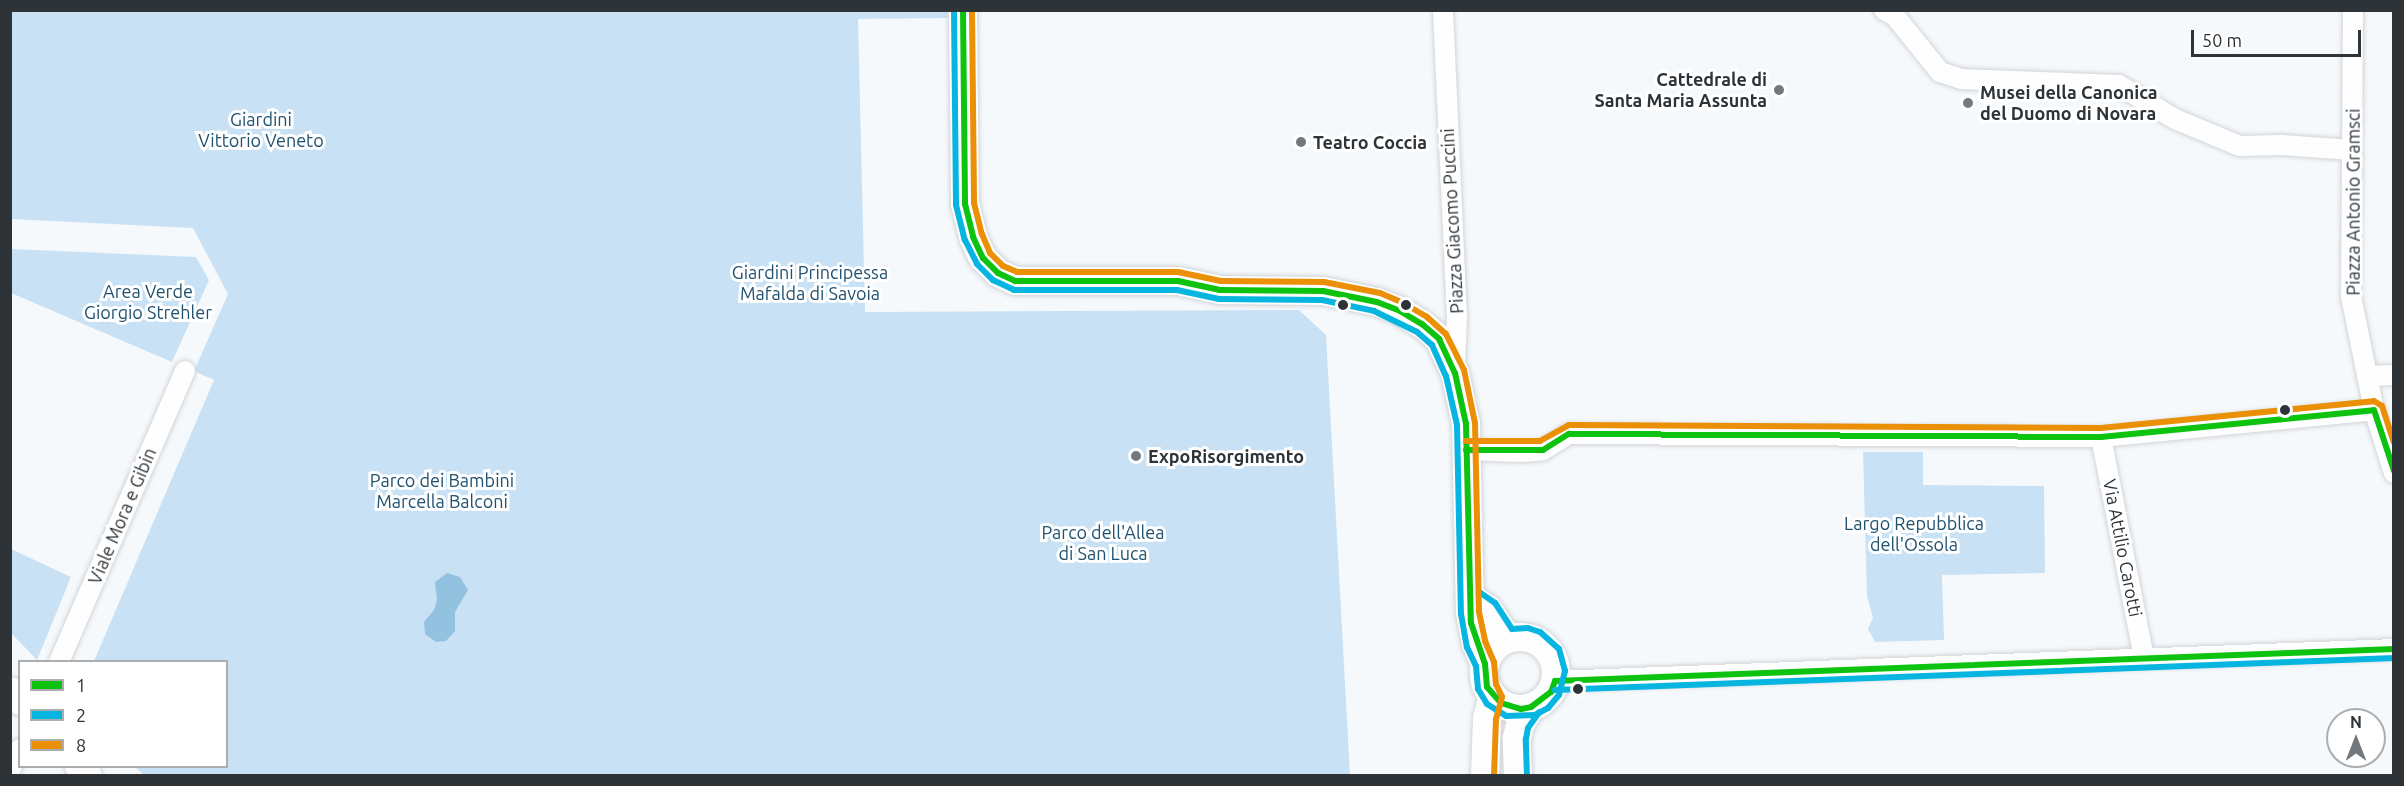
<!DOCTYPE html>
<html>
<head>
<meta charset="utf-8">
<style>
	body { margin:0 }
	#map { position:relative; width:2404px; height:786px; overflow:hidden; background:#f6f9fc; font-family:Ubuntu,sans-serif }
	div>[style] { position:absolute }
	.green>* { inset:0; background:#c8e1f4 }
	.water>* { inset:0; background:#93c2e1 }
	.roads { filter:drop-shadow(0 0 2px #d1d5d9) drop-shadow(0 0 2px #d1d5d9) }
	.street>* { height:20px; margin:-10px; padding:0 10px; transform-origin:10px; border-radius:10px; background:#fefeff }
	.secondary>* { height:28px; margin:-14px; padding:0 14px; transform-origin:14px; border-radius:14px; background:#fefeff }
	.secondary>.ring { margin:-14px; padding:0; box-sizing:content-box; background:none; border:28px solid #fefeff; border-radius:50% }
	.bus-1>* { height:6px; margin:-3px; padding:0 3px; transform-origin:3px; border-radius:3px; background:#0ec210 }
	.bus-2>* { height:6px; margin:-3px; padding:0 3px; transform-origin:3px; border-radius:3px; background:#07b5e1 }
	.bus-3>* { height:6px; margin:-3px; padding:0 3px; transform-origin:3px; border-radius:3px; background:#ea8f06 }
	.dots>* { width:16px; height:16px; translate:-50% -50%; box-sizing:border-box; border:3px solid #fff; border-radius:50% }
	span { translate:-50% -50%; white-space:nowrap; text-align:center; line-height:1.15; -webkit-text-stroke:6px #fff; paint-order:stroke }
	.poi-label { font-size:18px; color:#2d3337; font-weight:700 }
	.right { translate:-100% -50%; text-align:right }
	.left { translate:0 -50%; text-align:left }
	.park-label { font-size:18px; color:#205270 }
	.street-label { font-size:18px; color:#2d3337 }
	.frame { position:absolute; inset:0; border:12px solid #2d3337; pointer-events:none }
	.legend { position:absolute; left:18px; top:660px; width:210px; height:108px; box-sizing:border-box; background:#fff; border:2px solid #abadaf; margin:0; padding:8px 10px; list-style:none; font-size:18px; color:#2d3337 }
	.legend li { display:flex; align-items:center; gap:12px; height:30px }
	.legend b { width:30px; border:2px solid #abadaf }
	.north { position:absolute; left:2326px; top:708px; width:60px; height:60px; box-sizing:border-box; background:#fff; border:2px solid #abadaf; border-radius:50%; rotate:0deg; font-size:16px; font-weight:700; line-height:24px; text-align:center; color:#2d3337 }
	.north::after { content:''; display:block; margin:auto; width:21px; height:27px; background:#73787c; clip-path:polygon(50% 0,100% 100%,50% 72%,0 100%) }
	.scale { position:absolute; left:2191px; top:30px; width:170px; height:27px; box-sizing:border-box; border:3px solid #2d3337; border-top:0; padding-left:8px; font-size:18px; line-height:21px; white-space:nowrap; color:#2d3337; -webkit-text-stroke:4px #fff; paint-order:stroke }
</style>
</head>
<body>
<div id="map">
	<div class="green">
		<div style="clip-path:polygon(10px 11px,947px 11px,949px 18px,858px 19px,865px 312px,1299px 310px,1326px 335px,1350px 775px,144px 775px,135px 767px,226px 766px,226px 662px,94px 661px,214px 380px,194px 371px,228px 294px,193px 228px,11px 219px)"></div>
		<div style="clip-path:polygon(11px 249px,196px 257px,209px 280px,172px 362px,11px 293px)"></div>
		<div style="clip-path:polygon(1863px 452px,1923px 452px,1923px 485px,2044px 486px,2045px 573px,1942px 575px,1944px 640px,1875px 642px,1868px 629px,1873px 618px,1867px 596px)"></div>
		<div style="clip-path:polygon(11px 549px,71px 577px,37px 660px,11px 633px)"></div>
	</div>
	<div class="water">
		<div style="clip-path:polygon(447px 573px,460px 577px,468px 590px,455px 612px,455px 631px,446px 641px,436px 642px,425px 634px,424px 622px,434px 610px,437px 600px,435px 582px)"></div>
	</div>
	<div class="roads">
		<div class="street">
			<div style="left:1443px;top:10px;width:306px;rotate:87.4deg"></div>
			<div style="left:1457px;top:316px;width:51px;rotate:92.2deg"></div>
			<div style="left:1884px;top:10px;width:11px;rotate:27deg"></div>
			<div style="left:1894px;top:15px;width:73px;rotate:51.1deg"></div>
			<div style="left:1940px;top:72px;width:22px;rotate:18deg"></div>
			<div style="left:1961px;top:79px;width:158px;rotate:2.2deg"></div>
			<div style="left:2119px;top:85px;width:66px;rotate:31.3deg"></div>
			<div style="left:2175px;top:119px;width:70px;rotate:22.6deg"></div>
			<div style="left:2240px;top:146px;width:42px;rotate:-1.4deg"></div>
			<div style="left:2282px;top:145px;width:70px;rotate:4.1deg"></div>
			<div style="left:2353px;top:10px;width:286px;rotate:90.4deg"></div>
			<div style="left:2351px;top:296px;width:116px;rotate:78.6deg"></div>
			<div style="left:2374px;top:410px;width:66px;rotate:72.4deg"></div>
			<div style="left:2367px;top:376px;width:27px;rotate:-2deg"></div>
			<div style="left:2101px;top:437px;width:225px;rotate:79deg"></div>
			<div style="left:1466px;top:450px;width:56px;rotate:2deg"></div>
			<div style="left:1522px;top:452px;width:21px;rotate:-5deg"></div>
			<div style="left:1543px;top:450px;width:31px;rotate:-32deg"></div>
			<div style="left:1569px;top:434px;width:532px;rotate:0.32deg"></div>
			<div style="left:2101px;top:437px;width:274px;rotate:-5.6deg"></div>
			<div style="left:59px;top:662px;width:317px;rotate:-66.6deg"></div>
			<div style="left:1555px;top:681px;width:840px;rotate:-2.18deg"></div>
			<div style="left:10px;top:770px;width:23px;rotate:-65deg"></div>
		</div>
		<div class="secondary">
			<div style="left:963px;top:10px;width:194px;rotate:89.4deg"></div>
			<div style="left:965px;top:204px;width:34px;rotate:76deg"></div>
			<div style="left:973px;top:237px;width:23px;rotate:65deg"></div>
			<div style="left:983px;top:258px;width:21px;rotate:45deg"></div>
			<div style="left:998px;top:273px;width:19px;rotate:25deg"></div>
			<div style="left:1015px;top:281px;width:163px"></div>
			<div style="left:1178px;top:281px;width:43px;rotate:12.1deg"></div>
			<div style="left:1220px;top:290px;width:103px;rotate:0.6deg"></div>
			<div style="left:1323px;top:291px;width:55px;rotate:11.5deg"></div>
			<div style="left:1377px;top:302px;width:25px;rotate:21deg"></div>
			<div style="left:1400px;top:311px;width:26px;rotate:31deg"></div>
			<div style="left:1422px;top:324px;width:23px;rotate:41deg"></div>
			<div style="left:1439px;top:339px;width:38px;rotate:65deg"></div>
			<div style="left:1455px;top:373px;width:52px;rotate:77.8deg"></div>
			<div style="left:1466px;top:424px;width:189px;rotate:88.8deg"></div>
			<div style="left:1470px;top:613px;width:32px;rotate:79deg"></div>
			<div style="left:1476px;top:644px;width:22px;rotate:66deg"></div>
			<div style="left:1470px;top:597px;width:22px;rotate:34deg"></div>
			<div style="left:1488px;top:609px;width:36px;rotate:56deg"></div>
			<div class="ring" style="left:1484px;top:637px;width:44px;height:44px"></div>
			<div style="left:10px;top:691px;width:14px;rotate:45deg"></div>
			<div style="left:79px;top:766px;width:13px;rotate:48deg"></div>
			<div style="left:1485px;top:776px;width:58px;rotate:-88deg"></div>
			<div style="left:1487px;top:718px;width:22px;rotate:-74deg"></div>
			<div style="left:1518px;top:776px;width:38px;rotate:-92deg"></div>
			<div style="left:1517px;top:738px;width:13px;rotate:-77deg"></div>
			<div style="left:1520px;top:725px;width:21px;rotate:-59deg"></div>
		</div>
	</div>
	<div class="bus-1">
		<div style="left:963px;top:10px;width:194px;rotate:89.4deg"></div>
		<div style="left:965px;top:204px;width:34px;rotate:76deg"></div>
		<div style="left:973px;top:237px;width:23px;rotate:65deg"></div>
		<div style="left:983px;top:258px;width:21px;rotate:45deg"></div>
		<div style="left:998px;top:273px;width:19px;rotate:25deg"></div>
		<div style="left:1015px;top:281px;width:163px"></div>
		<div style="left:1178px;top:281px;width:43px;rotate:12.1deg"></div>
		<div style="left:1220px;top:290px;width:103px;rotate:0.6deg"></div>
		<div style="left:1323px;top:291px;width:55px;rotate:11.5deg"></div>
		<div style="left:1377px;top:302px;width:25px;rotate:21deg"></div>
		<div style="left:1400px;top:311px;width:26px;rotate:31deg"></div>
		<div style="left:1422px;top:324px;width:23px;rotate:41deg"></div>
		<div style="left:1439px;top:339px;width:38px;rotate:65deg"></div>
		<div style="left:1455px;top:373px;width:52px;rotate:77.8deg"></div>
		<div style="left:1466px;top:424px;width:199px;rotate:88.6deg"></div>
		<div style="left:1471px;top:623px;width:43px;rotate:71.1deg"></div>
		<div style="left:1485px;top:664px;width:23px;rotate:85deg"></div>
		<div style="left:1487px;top:687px;width:21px;rotate:49deg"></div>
		<div style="left:1501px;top:703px;width:21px;rotate:17deg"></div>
		<div style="left:1521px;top:709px;width:10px;rotate:-11deg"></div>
		<div style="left:1531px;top:707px;width:25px;rotate:-37deg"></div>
		<div style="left:1551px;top:692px;width:12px;rotate:-70deg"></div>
		<div style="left:1555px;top:681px;width:840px;rotate:-2.18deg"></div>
		<div style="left:1466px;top:450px;width:77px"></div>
		<div style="left:1543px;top:450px;width:31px;rotate:-32deg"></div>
		<div style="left:1569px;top:434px;width:532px;rotate:0.32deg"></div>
		<div style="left:2101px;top:437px;width:274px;rotate:-5.6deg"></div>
		<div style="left:2374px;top:410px;width:64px;rotate:71.8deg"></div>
	</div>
	<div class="bus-2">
		<div style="left:954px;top:10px;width:195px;rotate:89.4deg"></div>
		<div style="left:956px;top:205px;width:36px;rotate:76deg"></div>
		<div style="left:965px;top:240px;width:27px;rotate:63deg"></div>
		<div style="left:977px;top:264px;width:23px;rotate:45deg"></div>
		<div style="left:993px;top:280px;width:23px;rotate:25deg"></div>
		<div style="left:1014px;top:290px;width:163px"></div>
		<div style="left:1177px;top:290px;width:43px;rotate:12.1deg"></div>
		<div style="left:1219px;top:299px;width:103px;rotate:0.6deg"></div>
		<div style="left:1322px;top:300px;width:53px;rotate:11.9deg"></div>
		<div style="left:1374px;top:311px;width:48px;rotate:26deg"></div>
		<div style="left:1417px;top:332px;width:20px;rotate:41deg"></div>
		<div style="left:1432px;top:345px;width:34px;rotate:66deg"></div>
		<div style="left:1446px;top:376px;width:50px;rotate:77.3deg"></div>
		<div style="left:1457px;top:425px;width:189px;rotate:88.8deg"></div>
		<div style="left:1461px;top:614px;width:34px;rotate:80deg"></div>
		<div style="left:1467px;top:647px;width:21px;rotate:65deg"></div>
		<div style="left:1476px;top:666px;width:23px;rotate:85deg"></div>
		<div style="left:1478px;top:689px;width:17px;rotate:59deg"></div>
		<div style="left:1487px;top:704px;width:22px;rotate:32deg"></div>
		<div style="left:1506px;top:716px;width:29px;rotate:-2deg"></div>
		<div style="left:1535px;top:715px;width:15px;rotate:-28deg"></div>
		<div style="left:1548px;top:708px;width:17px;rotate:-50deg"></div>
		<div style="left:1559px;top:695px;width:25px;rotate:-76deg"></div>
		<div style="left:1565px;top:671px;width:23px;rotate:-105deg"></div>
		<div style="left:1559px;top:649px;width:25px;rotate:-138deg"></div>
		<div style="left:1540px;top:632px;width:13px;rotate:-162deg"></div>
		<div style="left:1528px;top:628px;width:16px;rotate:176deg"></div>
		<div style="left:1512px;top:629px;width:31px;rotate:-123deg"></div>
		<div style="left:1495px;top:603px;width:19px;rotate:-145deg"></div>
		<div style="left:1555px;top:690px;width:840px;rotate:-2.18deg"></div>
		<div style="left:1527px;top:776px;width:37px;rotate:-92deg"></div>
		<div style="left:1526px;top:739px;width:11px;rotate:-80deg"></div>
		<div style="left:1528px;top:728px;width:19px;rotate:-55deg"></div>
	</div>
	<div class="bus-3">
		<div style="left:972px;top:10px;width:193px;rotate:89.4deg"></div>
		<div style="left:974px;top:203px;width:32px;rotate:76deg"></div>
		<div style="left:982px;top:234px;width:21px;rotate:67deg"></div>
		<div style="left:990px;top:253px;width:18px;rotate:45deg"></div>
		<div style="left:1003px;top:266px;width:15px;rotate:23deg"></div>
		<div style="left:1017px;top:272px;width:161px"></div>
		<div style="left:1178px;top:272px;width:44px;rotate:11.8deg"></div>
		<div style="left:1221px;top:281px;width:103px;rotate:0.6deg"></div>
		<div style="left:1324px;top:282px;width:57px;rotate:11.1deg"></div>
		<div style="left:1380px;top:293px;width:25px;rotate:23deg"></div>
		<div style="left:1403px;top:303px;width:28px;rotate:30deg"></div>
		<div style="left:1427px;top:317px;width:25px;rotate:42deg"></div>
		<div style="left:1446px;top:334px;width:40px;rotate:63.4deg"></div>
		<div style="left:1464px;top:370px;width:54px;rotate:78.3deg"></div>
		<div style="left:1475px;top:423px;width:189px;rotate:88.8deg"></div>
		<div style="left:1479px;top:612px;width:30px;rotate:78deg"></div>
		<div style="left:1485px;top:641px;width:23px;rotate:67deg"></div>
		<div style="left:1494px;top:662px;width:22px;rotate:85deg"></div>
		<div style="left:1496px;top:684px;width:14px;rotate:65deg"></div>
		<div style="left:1502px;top:697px;width:23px;rotate:105deg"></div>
		<div style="left:1496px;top:719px;width:57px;rotate:92deg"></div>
		<div style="left:1466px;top:441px;width:74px"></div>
		<div style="left:1540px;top:441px;width:33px;rotate:-29deg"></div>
		<div style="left:1569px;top:425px;width:532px;rotate:0.32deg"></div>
		<div style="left:2101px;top:428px;width:274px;rotate:-5.6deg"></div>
		<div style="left:2374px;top:401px;width:9px;rotate:32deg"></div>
		<div style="left:2382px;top:406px;width:38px;rotate:72deg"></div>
	</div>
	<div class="dots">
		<div style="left:1779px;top:90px;background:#73787c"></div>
		<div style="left:1968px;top:103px;background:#73787c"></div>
		<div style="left:1301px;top:142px;background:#73787c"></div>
		<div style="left:1343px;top:305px;background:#2d3337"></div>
		<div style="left:1406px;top:305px;background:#2d3337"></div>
		<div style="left:2285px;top:410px;background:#2d3337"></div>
		<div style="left:1136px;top:456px;background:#73787c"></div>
		<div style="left:1578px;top:689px;background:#2d3337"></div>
	</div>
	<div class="poi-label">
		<span class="right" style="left:1767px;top:90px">Cattedrale di<br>Santa Maria Assunta</span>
		<span class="left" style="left:1980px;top:103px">Musei della Canonica<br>del Duomo di Novara</span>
		<span class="left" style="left:1313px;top:142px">Teatro Coccia</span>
		<span class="left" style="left:1148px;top:456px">ExpoRisorgimento</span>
	</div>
	<div class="park-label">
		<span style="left:261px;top:130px">Giardini<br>Vittorio Veneto</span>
		<span style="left:810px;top:283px">Giardini Principessa<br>Mafalda di Savoia</span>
		<span style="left:148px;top:302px">Area Verde<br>Giorgio Strehler</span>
		<span style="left:442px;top:491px">Parco dei Bambini<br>Marcella Balconi</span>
		<span style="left:1914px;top:534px">Largo Repubblica<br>dell'Ossola</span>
		<span style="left:1103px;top:543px">Parco dell'Allea<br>di San Luca</span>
	</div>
	<div class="street-label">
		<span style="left:2353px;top:202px;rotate:-90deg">Piazza Antonio Gramsci</span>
		<span style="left:1452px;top:221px;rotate:-93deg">Piazza Giacomo Puccini</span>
		<span style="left:122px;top:516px;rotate:-67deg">Viale Mora e Gibin</span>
		<span style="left:2123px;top:548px;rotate:79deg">Via Attilio Carotti</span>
	</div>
	<div class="frame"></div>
	<ul class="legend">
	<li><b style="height:8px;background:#0ec210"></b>1</li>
	<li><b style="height:8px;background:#07b5e1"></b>2</li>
	<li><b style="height:8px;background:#ea8f06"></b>8</li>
	</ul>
	<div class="north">N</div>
	<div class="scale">50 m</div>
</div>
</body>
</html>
